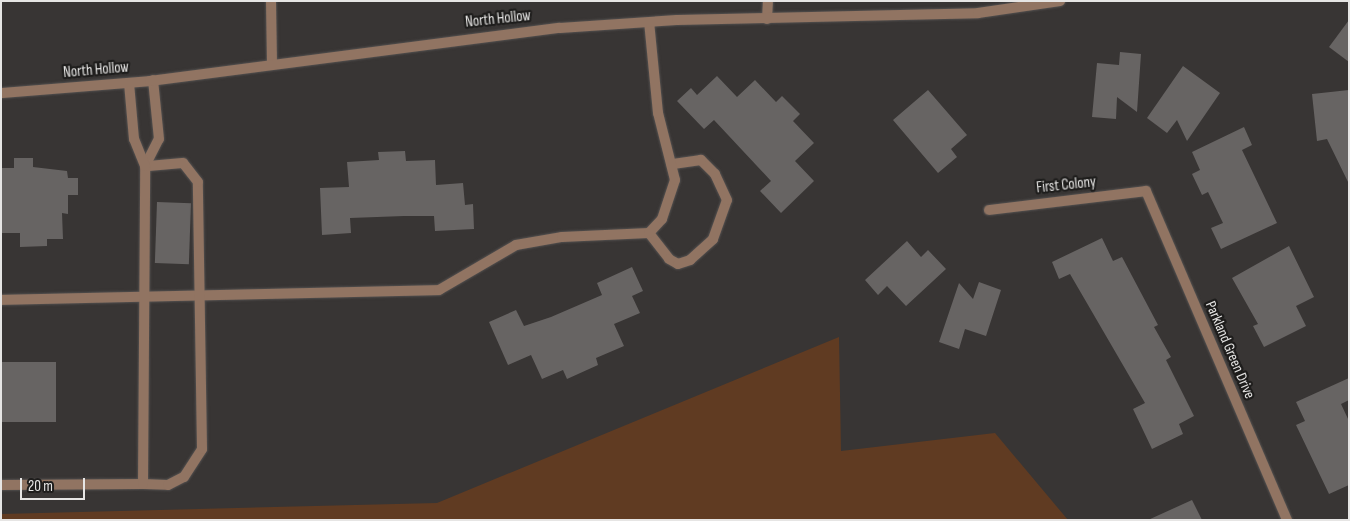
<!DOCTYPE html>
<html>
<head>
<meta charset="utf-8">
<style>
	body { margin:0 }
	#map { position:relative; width:1350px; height:521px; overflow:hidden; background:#383534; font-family:"Sofia Sans Condensed",sans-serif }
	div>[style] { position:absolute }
	.green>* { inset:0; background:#603b22 }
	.building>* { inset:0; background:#676463; transform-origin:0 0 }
	.roads { filter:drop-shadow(0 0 1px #545150) drop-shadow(0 0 1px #545150) }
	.service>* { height:10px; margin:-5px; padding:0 5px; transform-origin:5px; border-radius:5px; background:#917462 }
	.minor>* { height:10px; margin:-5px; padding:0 5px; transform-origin:5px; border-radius:5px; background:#917462 }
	span { translate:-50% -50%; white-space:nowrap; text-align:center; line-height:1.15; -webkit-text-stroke:4.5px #1e1d1c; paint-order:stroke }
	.street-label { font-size:15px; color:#e6e5e4 }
	.frame { position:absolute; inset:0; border:2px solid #e6e5e4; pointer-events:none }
	.scale { position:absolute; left:20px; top:478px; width:65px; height:22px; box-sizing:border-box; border:2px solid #e6e5e4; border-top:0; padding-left:6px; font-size:15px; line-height:18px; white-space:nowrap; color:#e6e5e4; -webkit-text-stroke:4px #1e1d1c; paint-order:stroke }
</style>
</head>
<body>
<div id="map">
	<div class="green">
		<div style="clip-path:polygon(839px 337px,841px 451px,995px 433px,1068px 520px,1px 520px,1px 514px,437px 503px)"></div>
	</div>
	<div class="building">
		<div style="clip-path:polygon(1349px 20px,1349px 62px,1329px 47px)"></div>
		<div style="clip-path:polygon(1120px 52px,1141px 54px,1137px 112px,1117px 97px,1116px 119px,1092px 117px,1097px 63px,1119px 65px)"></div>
		<div style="clip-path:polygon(1183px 66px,1220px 93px,1187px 141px,1177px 120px,1167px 133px,1147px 118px)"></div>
		<div style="clip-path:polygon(717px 76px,737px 97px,755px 80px,776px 102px,782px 96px,800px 114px,793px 121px,814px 143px,795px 161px,814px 181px,781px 213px,760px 191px,771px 181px,714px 120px,704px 129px,677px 101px,691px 88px,697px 95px)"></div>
		<div style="clip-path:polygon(928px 90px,967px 135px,951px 149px,957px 157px,938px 173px,893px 120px)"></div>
		<div style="clip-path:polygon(1349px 90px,1349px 184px,1327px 139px,1317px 141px,1312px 94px)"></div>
		<div style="clip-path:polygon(1244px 127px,1252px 145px,1242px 150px,1277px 223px,1221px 249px,1211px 228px,1223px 223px,1208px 192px,1202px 195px,1192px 174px,1200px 170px,1192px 152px)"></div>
		<div style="clip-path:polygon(405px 151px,406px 161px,435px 160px,436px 185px,463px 183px,465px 205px,473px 204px,474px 229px,435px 231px,434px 216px,404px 216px,350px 218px,351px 233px,322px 235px,320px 188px,349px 187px,347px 162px,379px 160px,378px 152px)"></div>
		<div style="clip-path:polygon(14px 158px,33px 158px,33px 167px,67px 171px,68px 178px,78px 178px,78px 195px,68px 195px,68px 214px,62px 213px,63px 239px,47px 239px,47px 246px,20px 247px,20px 233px,1px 233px,1px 168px,14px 168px)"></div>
		<div style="left:157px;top:202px;width:34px;height:61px;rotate:2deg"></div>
		<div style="clip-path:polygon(1102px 238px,1113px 261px,1122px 257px,1158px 325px,1154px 327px,1171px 357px,1166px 360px,1194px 416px,1179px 424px,1183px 434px,1152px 449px,1133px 409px,1145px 403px,1070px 274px,1059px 279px,1052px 262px)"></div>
		<div style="clip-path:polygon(907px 241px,921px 257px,928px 250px,946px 269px,906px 306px,887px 286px,878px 295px,865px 280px)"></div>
		<div style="clip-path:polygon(1289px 246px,1314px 297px,1296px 306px,1306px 326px,1264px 347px,1253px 326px,1258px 324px,1232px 278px)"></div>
		<div style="clip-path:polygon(632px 267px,643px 291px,632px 296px,640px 313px,614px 324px,624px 346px,596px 358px,598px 365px,567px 379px,563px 370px,542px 379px,531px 355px,508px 365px,489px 322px,516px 310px,524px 326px,551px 317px,602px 295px,597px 283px)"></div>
		<div style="clip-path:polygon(979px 282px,1001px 290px,986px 336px,965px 329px,959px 349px,939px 342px,959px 283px,973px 299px)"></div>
		<div style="left:1px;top:362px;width:55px;height:60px"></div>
		<div style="clip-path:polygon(1349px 378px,1349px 400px,1341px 404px,1349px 421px,1349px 485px,1329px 494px,1296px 425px,1305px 421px,1296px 402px)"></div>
		<div style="clip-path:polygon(1192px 500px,1202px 520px,1148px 520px)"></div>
	</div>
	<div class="roads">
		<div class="service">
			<div style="left:767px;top:19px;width:18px;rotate:-87deg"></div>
			<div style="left:145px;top:166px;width:30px;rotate:-63deg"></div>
			<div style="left:159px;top:139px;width:59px;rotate:-95.8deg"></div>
			<div style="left:649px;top:233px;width:33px;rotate:52deg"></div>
			<div style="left:669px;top:259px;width:10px;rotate:29deg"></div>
			<div style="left:678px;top:264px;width:13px;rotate:-18deg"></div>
			<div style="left:690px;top:260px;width:31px;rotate:-42deg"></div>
			<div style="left:713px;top:239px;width:41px;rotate:-70.3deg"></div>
			<div style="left:727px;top:200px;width:29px;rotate:-115deg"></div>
			<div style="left:715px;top:174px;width:20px;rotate:-135deg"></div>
			<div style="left:701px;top:160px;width:30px;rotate:172deg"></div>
			<div style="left:1px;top:300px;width:438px;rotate:-1.3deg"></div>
			<div style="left:439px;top:290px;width:89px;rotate:-30.3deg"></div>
			<div style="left:516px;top:245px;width:47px;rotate:-9.9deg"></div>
			<div style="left:562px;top:237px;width:87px;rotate:-2.6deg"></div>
			<div style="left:649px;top:233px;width:19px;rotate:-47deg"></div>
			<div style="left:662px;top:219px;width:41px;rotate:-71.6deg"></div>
			<div style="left:675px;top:180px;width:69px;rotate:-104.2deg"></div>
			<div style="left:658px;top:113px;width:91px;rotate:-95.6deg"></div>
			<div style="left:143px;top:484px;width:25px;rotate:2deg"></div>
			<div style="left:168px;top:485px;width:18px;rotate:-27deg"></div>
			<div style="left:184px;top:477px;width:33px;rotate:-57deg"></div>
			<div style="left:202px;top:449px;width:267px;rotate:-90.9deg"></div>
			<div style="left:198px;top:182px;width:24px;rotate:-128deg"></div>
			<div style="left:183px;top:163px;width:38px;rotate:175deg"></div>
			<div style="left:1px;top:485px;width:142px;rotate:-0.4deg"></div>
			<div style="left:143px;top:484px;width:318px;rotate:-89.6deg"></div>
			<div style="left:145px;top:166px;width:29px;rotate:-112deg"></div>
			<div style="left:134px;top:139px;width:56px;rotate:-95.1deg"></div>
		</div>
		<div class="minor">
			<div style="left:271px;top:1px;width:64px;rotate:89.1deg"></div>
			<div style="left:1px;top:93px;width:149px;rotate:-4.6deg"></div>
			<div style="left:150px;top:81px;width:413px;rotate:-7.4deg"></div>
			<div style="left:560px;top:28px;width:117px;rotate:-3.9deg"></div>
			<div style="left:677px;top:20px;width:301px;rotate:-1.3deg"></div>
			<div style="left:978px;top:13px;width:83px;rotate:-8.3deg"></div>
			<div style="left:989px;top:210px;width:158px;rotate:-6.9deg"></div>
			<div style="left:1146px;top:191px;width:358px;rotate:66.8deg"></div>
		</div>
	</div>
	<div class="street-label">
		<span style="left:498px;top:19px;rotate:-6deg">North Hollow</span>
		<span style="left:96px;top:70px;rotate:-5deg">North Hollow</span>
		<span style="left:1066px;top:185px;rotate:-6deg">First Colony</span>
		<span style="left:1230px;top:350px;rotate:67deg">Parkland Green Drive</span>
	</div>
	<div class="frame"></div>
	<div class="scale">20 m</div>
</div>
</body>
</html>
